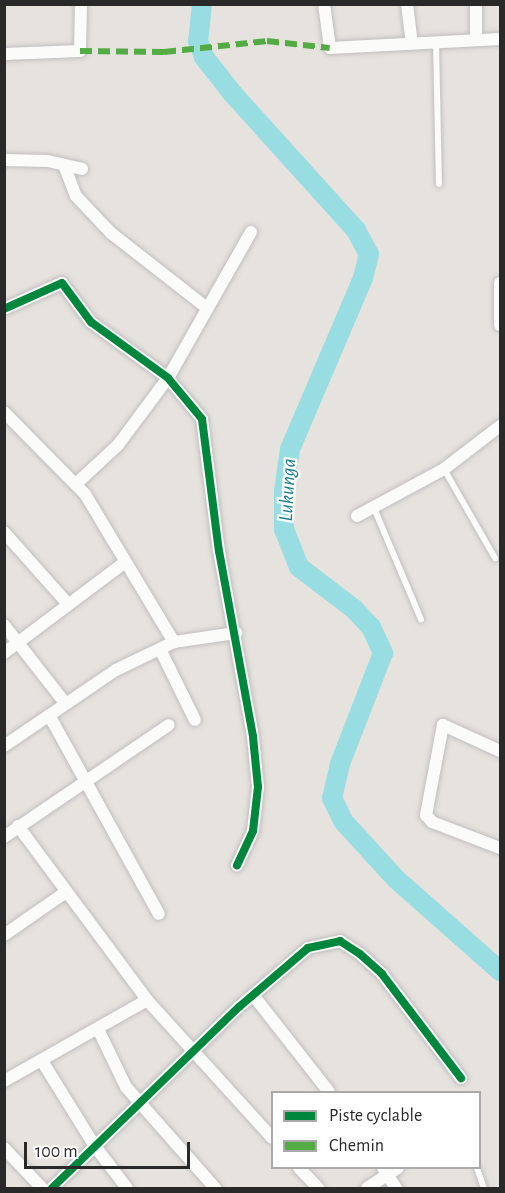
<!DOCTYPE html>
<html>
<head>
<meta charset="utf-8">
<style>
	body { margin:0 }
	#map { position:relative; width:505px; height:1193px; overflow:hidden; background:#e6e2de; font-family:"Alegreya Sans",sans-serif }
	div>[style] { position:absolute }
	.river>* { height:20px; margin:-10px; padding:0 10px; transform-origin:10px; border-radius:10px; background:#98dde2 }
	.roads { filter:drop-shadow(0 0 2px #c0bfbf) drop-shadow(0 0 2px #c0bfbf) }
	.lane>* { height:6px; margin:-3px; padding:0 3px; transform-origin:3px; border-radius:3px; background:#fbfbfa }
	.street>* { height:12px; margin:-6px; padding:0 6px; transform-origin:6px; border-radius:6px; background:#fbfbfa }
	.quiet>* { height:6px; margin-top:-3px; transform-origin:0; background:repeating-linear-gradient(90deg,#53ab44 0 12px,transparent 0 18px) }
	.cycleway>* { height:8px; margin:-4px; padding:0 4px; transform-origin:4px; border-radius:4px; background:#00873e }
	span { translate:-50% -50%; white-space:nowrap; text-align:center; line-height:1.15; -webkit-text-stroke:4.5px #fff; paint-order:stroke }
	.water-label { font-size:20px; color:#187b8d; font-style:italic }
	.frame { position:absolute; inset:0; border:6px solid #292929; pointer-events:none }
	.legend { position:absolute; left:271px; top:1091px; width:210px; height:78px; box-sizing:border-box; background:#fff; border:2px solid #a9a9a9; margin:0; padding:8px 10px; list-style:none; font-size:18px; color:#292929 }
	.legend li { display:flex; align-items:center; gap:12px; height:30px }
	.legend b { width:30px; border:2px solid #a9a9a9 }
	.scale { position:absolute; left:24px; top:1142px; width:166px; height:27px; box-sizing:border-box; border:3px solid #292929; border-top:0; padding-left:8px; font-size:18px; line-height:21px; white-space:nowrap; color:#292929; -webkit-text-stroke:4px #fff; paint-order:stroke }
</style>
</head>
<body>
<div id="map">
	<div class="river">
		<div style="left:202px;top:4px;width:37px;rotate:96deg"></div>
		<div style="left:198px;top:41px;width:17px;rotate:69deg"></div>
		<div style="left:204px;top:57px;width:47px;rotate:51.9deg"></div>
		<div style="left:233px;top:94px;width:183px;rotate:47.9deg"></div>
		<div style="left:356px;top:230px;width:27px;rotate:62deg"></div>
		<div style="left:369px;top:254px;width:25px;rotate:104deg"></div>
		<div style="left:363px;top:278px;width:186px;rotate:113.1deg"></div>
		<div style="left:290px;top:449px;width:42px;rotate:98.1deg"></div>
		<div style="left:284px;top:491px;width:38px;rotate:90deg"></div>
		<div style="left:284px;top:529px;width:41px;rotate:68.5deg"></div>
		<div style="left:299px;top:567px;width:69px;rotate:37.4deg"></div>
		<div style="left:354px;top:609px;width:25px;rotate:47deg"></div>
		<div style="left:371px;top:627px;width:29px;rotate:65deg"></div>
		<div style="left:383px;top:653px;width:119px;rotate:111.2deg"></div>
		<div style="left:340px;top:764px;width:35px;rotate:103deg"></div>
		<div style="left:332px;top:798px;width:25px;rotate:64deg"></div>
		<div style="left:343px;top:821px;width:79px;rotate:47.6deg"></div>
		<div style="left:396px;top:879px;width:139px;rotate:41.5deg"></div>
	</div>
	<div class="roads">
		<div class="lane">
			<div style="left:436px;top:43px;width:141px;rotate:88.8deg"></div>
			<div style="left:444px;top:469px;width:103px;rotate:60.2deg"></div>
			<div style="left:374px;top:508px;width:121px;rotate:67.1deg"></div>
			<div style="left:477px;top:1168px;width:21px;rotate:71deg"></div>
		</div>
		<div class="street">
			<div style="left:324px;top:4px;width:44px;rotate:82.2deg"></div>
			<div style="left:330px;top:48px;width:170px;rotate:-3deg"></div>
			<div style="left:407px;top:4px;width:39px;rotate:83deg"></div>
			<div style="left:476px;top:4px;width:36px;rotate:90deg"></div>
			<div style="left:4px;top:54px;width:76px;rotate:-2.3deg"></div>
			<div style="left:80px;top:51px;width:47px;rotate:-88.8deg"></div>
			<div style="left:4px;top:160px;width:44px;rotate:1.3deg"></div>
			<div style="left:48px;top:161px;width:35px;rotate:13deg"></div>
			<div style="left:64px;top:165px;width:33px;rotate:69deg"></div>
			<div style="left:76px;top:196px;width:51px;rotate:46.6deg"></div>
			<div style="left:111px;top:233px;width:122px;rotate:38deg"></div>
			<div style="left:500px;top:283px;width:42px;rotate:90deg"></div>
			<div style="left:6px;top:308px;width:61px;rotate:-24.1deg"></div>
			<div style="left:62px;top:283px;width:49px;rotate:53.4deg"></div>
			<div style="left:91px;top:322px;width:95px;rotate:36deg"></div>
			<div style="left:168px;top:378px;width:53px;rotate:50.3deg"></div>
			<div style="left:202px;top:419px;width:133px;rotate:82.7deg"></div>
			<div style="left:219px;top:551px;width:189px;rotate:79.6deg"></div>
			<div style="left:253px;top:737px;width:50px;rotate:84.3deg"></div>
			<div style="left:258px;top:787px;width:44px;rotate:96.5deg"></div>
			<div style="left:253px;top:831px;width:38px;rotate:115deg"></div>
			<div style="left:4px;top:412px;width:115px;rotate:45.4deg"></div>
			<div style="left:85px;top:494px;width:173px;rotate:59deg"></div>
			<div style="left:77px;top:483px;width:56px;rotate:-42.8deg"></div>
			<div style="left:118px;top:445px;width:84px;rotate:-53.3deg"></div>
			<div style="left:168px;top:378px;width:168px;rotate:-60.4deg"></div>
			<div style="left:357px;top:516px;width:99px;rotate:-28.4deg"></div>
			<div style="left:444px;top:469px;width:71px;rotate:-37.5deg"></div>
			<div style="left:4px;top:532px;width:95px;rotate:48.4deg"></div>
			<div style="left:4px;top:625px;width:100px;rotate:51.9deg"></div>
			<div style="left:160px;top:649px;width:79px;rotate:63.8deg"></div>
			<div style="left:4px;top:653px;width:151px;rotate:-36.9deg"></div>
			<div style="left:49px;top:715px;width:227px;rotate:61.1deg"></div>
			<div style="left:4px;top:746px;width:135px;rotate:-34.2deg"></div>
			<div style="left:116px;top:670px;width:64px;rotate:-25.8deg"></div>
			<div style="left:174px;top:642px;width:63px;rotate:-8.3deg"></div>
			<div style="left:500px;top:751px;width:63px;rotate:-155.5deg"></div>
			<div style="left:443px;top:725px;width:92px;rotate:100.7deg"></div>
			<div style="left:426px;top:815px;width:9px;rotate:49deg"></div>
			<div style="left:432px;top:822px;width:73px;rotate:20.9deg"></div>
			<div style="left:18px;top:826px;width:217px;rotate:53.4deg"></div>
			<div style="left:147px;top:1000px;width:186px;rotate:47.8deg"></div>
			<div style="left:4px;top:837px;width:199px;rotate:-34.2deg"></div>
			<div style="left:4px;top:935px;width:75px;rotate:-34.7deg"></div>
			<div style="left:253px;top:995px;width:123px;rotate:51.9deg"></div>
			<div style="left:98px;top:1029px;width:64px;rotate:64.2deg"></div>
			<div style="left:126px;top:1087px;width:135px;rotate:48.6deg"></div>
			<div style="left:42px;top:1061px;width:99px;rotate:58.2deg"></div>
			<div style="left:94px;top:1145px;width:54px;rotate:52.5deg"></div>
			<div style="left:4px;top:1081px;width:164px;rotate:-29.5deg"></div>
			<div style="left:4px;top:1148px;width:55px;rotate:46.5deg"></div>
			<div style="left:299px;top:1168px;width:28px;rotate:46deg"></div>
			<div style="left:383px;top:1168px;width:24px;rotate:57deg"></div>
			<div style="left:52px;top:1188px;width:260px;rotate:-44.1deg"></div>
			<div style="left:239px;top:1007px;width:91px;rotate:-40.5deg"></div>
			<div style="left:308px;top:948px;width:33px;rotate:-12deg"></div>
			<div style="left:340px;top:941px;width:24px;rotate:33deg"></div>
			<div style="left:360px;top:954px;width:30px;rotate:42deg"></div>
			<div style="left:382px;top:974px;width:131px;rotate:52.8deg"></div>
			<div style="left:367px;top:1188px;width:37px;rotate:-33deg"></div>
		</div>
	</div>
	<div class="quiet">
		<div style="left:80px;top:51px;width:84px;rotate:0.7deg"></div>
		<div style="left:164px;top:52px;width:104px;rotate:-6.1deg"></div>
		<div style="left:267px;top:41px;width:63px;rotate:6.3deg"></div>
	</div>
	<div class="cycleway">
		<div style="left:6px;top:308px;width:61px;rotate:-24.1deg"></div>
		<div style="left:62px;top:283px;width:49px;rotate:53.4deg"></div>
		<div style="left:91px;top:322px;width:95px;rotate:36deg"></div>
		<div style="left:168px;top:378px;width:53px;rotate:50.3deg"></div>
		<div style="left:202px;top:419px;width:133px;rotate:82.7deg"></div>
		<div style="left:219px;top:551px;width:189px;rotate:79.6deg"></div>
		<div style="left:253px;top:737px;width:50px;rotate:84.3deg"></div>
		<div style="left:258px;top:787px;width:44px;rotate:96.5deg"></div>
		<div style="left:253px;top:831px;width:38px;rotate:115deg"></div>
		<div style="left:52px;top:1188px;width:260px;rotate:-44.1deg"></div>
		<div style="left:239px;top:1007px;width:91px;rotate:-40.5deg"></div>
		<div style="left:308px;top:948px;width:33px;rotate:-12deg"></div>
		<div style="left:340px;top:941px;width:24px;rotate:33deg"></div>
		<div style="left:360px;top:954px;width:30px;rotate:42deg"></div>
		<div style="left:382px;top:974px;width:131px;rotate:52.8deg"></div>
	</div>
	<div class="water-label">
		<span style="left:288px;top:490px;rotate:-87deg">Lukunga</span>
	</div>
	<div class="frame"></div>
	<ul class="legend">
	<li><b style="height:8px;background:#00873e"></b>Piste cyclable</li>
	<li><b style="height:8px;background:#53ab44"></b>Chemin</li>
	</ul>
	<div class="scale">100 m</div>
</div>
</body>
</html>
